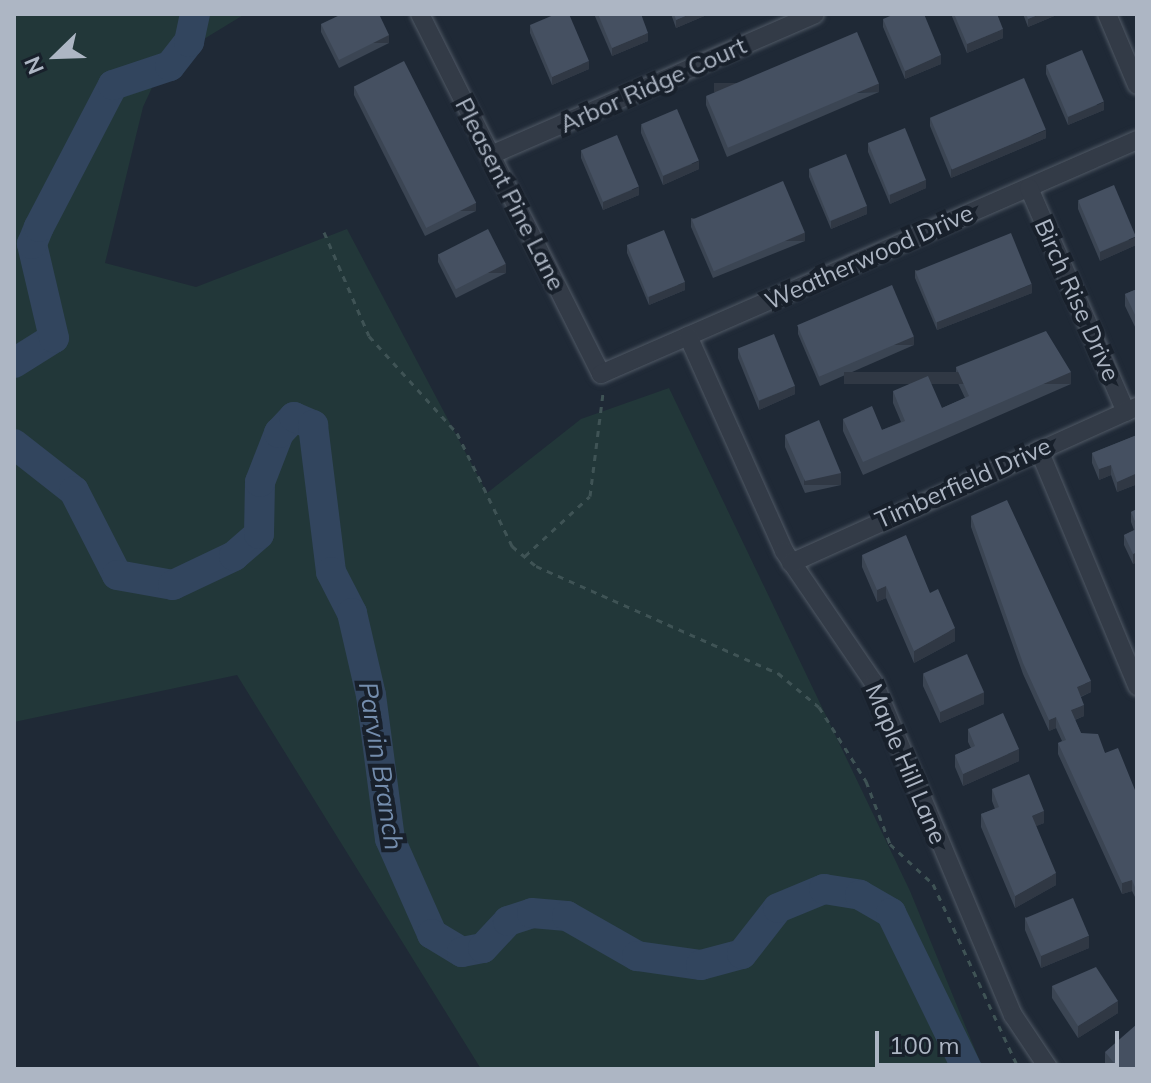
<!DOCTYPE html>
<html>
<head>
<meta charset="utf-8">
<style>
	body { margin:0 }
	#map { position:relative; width:1151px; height:1083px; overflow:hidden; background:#1f2936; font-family:Mulish,sans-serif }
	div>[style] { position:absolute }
	.green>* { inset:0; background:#223739 }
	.river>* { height:30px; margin:-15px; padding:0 15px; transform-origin:15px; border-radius:15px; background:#32455e }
	.path>* { height:3px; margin-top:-1.5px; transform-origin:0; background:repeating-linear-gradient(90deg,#3f5355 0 6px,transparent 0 12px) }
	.roads { filter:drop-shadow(0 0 2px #505965) drop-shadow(0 0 2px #505965) }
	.minor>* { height:18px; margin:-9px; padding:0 9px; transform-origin:9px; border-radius:9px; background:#333b47 }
	.wall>* { inset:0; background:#3b4553 }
	.shaded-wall>* { inset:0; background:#303844; transform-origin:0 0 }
	.building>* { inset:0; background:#455061; transform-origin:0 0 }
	span { translate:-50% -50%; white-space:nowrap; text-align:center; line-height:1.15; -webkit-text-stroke:8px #18202b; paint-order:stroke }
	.street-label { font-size:24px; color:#adb6c4 }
	.water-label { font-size:26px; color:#748dad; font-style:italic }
	.frame { position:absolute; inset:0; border:16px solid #adb6c4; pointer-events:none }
	.north { position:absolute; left:16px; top:16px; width:80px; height:80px; -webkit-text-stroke:6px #18202b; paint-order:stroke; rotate:247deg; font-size:22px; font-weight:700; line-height:32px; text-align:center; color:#adb6c4 }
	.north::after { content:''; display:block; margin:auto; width:28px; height:36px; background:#adb6c4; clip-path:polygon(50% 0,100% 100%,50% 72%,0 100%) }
	.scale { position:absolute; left:875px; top:1031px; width:244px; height:36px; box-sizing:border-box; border:4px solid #adb6c4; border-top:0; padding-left:10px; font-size:24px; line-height:28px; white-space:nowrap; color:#adb6c4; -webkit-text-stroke:6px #18202b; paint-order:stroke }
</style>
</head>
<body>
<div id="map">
	<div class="green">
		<div style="clip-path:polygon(14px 14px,245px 14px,163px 64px,143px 107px,105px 263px,196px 287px,347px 229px,487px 493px,581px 419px,669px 388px,910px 891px,983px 1069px,481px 1069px,237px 675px,14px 722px)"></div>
	</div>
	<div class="river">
		<div style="left:14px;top:363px;width:47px;rotate:-32deg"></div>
		<div style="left:54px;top:338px;width:97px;rotate:-103.2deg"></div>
		<div style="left:32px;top:244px;width:18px;rotate:-68deg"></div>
		<div style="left:39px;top:227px;width:160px;rotate:-62.5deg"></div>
		<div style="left:113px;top:85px;width:60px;rotate:-18.4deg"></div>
		<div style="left:170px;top:66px;width:31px;rotate:-52deg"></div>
		<div style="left:189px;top:42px;width:29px;rotate:-78deg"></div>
		<div style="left:14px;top:444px;width:76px;rotate:38.1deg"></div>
		<div style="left:74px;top:491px;width:94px;rotate:62.9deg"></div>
		<div style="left:117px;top:575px;width:57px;rotate:10.1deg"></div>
		<div style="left:173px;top:585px;width:68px;rotate:-25.4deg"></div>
		<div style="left:234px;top:556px;width:33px;rotate:-41deg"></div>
		<div style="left:259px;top:534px;width:52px;rotate:-88.9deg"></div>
		<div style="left:260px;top:482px;width:53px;rotate:-68.8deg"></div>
		<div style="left:279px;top:433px;width:22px;rotate:-47deg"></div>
		<div style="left:294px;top:417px;width:21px;rotate:23deg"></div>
		<div style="left:313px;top:425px;width:148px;rotate:83deg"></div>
		<div style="left:331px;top:572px;width:46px;rotate:62.9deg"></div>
		<div style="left:352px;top:613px;width:84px;rotate:77deg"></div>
		<div style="left:371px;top:695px;width:145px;rotate:82.5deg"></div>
		<div style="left:390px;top:839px;width:104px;rotate:66.1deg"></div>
		<div style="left:432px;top:934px;width:35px;rotate:31deg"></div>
		<div style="left:462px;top:952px;width:21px;rotate:-11deg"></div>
		<div style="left:483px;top:948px;width:37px;rotate:-47deg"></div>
		<div style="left:508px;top:921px;width:25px;rotate:-18deg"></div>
		<div style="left:532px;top:913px;width:35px;rotate:5deg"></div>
		<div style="left:567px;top:916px;width:81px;rotate:29.7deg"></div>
		<div style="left:637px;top:956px;width:65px;rotate:8deg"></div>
		<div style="left:701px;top:965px;width:42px;rotate:-15deg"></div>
		<div style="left:742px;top:954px;width:58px;rotate:-52deg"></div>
		<div style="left:778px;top:908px;width:50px;rotate:-22.4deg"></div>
		<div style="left:824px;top:889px;width:36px;rotate:9deg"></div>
		<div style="left:860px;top:895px;width:36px;rotate:30deg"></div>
		<div style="left:891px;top:913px;width:174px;rotate:64deg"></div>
	</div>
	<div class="path">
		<div style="left:324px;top:232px;width:113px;rotate:66.6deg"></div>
		<div style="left:369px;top:336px;width:131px;rotate:47.8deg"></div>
		<div style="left:457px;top:433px;width:126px;rotate:64deg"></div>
		<div style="left:512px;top:546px;width:31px;rotate:40deg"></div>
		<div style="left:536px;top:566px;width:265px;rotate:23.9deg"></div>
		<div style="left:778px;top:673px;width:53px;rotate:39.7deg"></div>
		<div style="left:819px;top:707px;width:88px;rotate:57.6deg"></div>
		<div style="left:866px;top:781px;width:67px;rotate:69.1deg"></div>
		<div style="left:890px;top:844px;width:59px;rotate:42.9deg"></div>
		<div style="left:933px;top:884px;width:204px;rotate:65.1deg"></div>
		<div style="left:525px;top:556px;width:88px;rotate:-42.7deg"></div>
		<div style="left:590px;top:496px;width:104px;rotate:-82.8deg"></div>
	</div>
	<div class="roads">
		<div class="minor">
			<div style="left:420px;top:14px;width:403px;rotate:63.3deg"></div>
			<div style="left:601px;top:374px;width:585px;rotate:-23.58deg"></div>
			<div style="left:1107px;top:14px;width:77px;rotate:67.1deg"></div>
			<div style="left:491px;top:155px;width:353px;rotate:-23.5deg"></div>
			<div style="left:1029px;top:188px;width:244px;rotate:66.6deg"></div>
			<div style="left:688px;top:336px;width:235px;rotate:65.9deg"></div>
			<div style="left:784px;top:551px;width:160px;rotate:55.7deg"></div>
			<div style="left:874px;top:683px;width:360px;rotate:67.3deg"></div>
			<div style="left:1013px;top:1015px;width:65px;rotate:56.3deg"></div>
			<div style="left:1039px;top:450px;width:256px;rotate:67.4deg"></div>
			<div style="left:791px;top:563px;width:380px;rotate:-24.3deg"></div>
		</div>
	</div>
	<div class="wall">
		<div style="clip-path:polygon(594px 14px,641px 14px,648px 41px,612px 56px)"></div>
		<div style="clip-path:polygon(671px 14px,709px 14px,676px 28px)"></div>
		<div style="clip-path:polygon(951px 14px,997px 14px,1003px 38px,967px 53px)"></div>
		<div style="clip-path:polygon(1023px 14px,1059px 14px,1028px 27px)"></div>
		<div style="clip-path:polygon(883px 19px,941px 64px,905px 79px,883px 27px)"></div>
		<div style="clip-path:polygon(321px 24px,389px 43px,339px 68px,321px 32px)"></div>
		<div style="clip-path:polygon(530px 25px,589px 69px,552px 85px,530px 33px)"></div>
		<div style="clip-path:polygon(1046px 66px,1104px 110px,1068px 125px,1046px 74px)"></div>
		<div style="clip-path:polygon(354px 86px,476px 211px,425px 236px,354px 95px)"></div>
		<div style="clip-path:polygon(879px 92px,727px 157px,706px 105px,706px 97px)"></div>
		<div style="clip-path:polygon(930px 118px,1046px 138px,951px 178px,930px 126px)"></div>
		<div style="clip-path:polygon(641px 125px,699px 169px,663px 185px,641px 133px)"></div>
		<div style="clip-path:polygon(868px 143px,926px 188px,890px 204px,868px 152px)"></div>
		<div style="clip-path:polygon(581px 150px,639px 195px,603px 210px,581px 158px)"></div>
		<div style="clip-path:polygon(809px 169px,867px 214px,831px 229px,809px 177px)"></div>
		<div style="clip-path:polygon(1078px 201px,1136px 245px,1100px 261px,1078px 209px)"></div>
		<div style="clip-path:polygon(691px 218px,805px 241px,713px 278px,691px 227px)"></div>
		<div style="clip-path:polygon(627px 245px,685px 290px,649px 305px,627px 253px)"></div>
		<div style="clip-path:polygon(438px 254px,506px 273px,456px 298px,438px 262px)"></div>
		<div style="clip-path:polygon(915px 270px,1032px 293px,937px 330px,915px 278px)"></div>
		<div style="clip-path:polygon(1137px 289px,1137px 331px,1125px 306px,1125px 294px)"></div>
		<div style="clip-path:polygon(798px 326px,914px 345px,820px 386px,798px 334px)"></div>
		<div style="clip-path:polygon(738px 349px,795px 394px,759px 410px,738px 358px)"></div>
		<div style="clip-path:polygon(956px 367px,1071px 384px,863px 475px,843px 431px,843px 419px,882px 430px,901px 422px,893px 403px,893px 391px,942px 408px,965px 398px,956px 379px)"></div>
		<div style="clip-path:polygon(785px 435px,841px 485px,805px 493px,785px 447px)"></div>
		<div style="clip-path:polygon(1137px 435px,1137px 489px,1135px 485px,1117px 492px,1111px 475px,1099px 480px,1092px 463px,1092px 453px)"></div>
		<div style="clip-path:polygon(1137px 509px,1137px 562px,1133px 564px,1124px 545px,1124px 535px,1134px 530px,1131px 522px,1131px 512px)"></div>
		<div style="clip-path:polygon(971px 516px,1091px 692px,1081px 697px,1084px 716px,1075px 720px,1081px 733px,1105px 753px,1137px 795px,1137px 901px,1132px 891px,1122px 894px,1058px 754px,1058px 743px,1062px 741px,1056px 728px,1049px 731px,1023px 674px,971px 527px)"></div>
		<div style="clip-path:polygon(862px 555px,930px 593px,955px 641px,914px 663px,886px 598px,877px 602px,862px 567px)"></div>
		<div style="clip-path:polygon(923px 674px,984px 704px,940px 723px,923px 686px)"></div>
		<div style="clip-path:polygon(968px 729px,1019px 761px,963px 786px,955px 767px,955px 755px,971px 748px,968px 742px)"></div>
		<div style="clip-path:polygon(992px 789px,1044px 823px,1036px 826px,1056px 885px,1015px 908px,981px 827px,981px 814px,995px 809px,992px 801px)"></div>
		<div style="clip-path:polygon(1025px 917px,1089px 948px,1041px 968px,1025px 930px)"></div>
		<div style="clip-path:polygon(1052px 986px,1118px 1013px,1078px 1038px,1052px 998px)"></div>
		<div style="clip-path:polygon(1105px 1052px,1137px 1069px,1109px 1069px,1105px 1064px)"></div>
	</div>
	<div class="shaded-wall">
		<div style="clip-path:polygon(690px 14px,709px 14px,676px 28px,676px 20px)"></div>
		<div style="clip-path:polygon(1040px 14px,1059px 14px,1028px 27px,1028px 19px)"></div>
		<div style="clip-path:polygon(1003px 29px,1003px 38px,967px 53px,967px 44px)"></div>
		<div style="clip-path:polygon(648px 33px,648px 41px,612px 56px,612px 48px)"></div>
		<div style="left:389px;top:35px;width:8px;height:56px;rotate:90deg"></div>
		<div style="clip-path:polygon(941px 55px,941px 64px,905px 79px,905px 71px)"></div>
		<div style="clip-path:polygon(589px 61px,589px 69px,552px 85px,552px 77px)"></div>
		<div style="left:879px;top:83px;width:9px;height:165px;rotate:90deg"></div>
		<div style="clip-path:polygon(1104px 102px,1104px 110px,1068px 125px,1068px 117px)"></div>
		<div style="clip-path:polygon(1046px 130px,1046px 138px,951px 178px,951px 169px)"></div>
		<div style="clip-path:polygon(699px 161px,699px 169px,663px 185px,663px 176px)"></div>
		<div style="clip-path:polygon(926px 180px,926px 188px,890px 204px,890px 195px)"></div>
		<div style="clip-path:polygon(639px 187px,639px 195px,603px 210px,603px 202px)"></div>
		<div style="left:476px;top:203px;width:8px;height:57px;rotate:90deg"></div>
		<div style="clip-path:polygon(867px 206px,867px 214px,831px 229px,831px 221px)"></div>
		<div style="left:805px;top:233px;width:8px;height:99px;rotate:90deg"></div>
		<div style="clip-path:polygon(1136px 237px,1136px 245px,1100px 261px,1100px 252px)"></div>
		<div style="left:506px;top:264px;width:9px;height:56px;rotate:90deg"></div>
		<div style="clip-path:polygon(685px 282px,685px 290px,649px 305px,649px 297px)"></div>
		<div style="clip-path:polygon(1032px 284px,1032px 293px,937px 330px,937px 322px)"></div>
		<div style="left:914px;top:337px;width:8px;height:103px;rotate:90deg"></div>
		<div style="left:1071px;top:372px;width:12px;height:227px;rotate:90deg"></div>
		<div style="clip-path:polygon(795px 386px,795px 394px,759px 410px,759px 401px)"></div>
		<div style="clip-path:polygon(1111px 465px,1111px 475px,1099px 480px,1099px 469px)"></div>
		<div style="left:841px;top:473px;width:12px;height:37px;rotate:90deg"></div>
		<div style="clip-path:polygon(1135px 474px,1135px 485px,1117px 492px,1117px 482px)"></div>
		<div style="clip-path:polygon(1137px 552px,1137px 562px,1133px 564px,1133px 554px)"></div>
		<div style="clip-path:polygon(886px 586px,886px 598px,877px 602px,877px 590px)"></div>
		<div style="clip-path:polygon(955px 628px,955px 641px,914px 663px,914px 651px)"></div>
		<div style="clip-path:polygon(1091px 681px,1091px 692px,1077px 698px,1077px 687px)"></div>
		<div style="clip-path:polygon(984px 692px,984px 704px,940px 723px,940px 711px)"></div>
		<div style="clip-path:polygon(1084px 705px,1084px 716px,1071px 721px,1071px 710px)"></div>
		<div style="clip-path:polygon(1056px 717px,1056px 728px,1049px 731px,1049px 720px)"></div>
		<div style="clip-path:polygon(1019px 749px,1019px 761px,963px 786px,963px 774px)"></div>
		<div style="clip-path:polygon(1044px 811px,1044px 823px,1032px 828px,1032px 816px)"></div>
		<div style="clip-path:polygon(1056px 873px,1056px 885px,1015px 908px,1015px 896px)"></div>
		<div style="clip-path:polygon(1132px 880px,1132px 891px,1122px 894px,1122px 883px)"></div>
		<div style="clip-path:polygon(1089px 936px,1089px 948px,1041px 968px,1041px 955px)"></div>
		<div style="clip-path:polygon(1118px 1001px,1118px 1013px,1078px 1038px,1078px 1026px)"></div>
	</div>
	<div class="building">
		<div style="clip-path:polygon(342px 14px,379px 14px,389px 35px,339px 60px,321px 24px)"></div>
		<div style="clip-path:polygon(556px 14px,569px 14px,589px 61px,552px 77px,530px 25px)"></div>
		<div style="clip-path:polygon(598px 14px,641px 14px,648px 33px,612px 48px)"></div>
		<div style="clip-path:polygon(674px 14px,690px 14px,676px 20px)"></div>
		<div style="clip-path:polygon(895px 14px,924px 14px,941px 55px,905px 71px,883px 19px)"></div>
		<div style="clip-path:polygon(954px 14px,997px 14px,1003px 29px,967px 44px)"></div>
		<div style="clip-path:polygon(1026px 14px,1040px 14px,1028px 19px)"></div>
		<div style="left:857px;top:32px;width:56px;height:164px;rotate:67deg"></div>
		<div style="left:1082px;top:50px;width:56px;height:39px;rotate:67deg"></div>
		<div style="left:404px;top:61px;width:159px;height:56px;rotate:63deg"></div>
		<div style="left:1024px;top:78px;width:56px;height:102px;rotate:67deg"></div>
		<div style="left:677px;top:109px;width:56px;height:39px;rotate:67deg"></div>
		<div style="left:905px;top:128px;width:56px;height:40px;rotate:68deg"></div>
		<div style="left:617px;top:135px;width:56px;height:39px;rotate:67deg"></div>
		<div style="left:846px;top:154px;width:56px;height:40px;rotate:68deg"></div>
		<div style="left:783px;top:181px;width:56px;height:99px;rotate:67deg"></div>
		<div style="left:1114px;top:185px;width:56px;height:39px;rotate:67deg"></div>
		<div style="left:488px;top:229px;width:39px;height:56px;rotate:63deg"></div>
		<div style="left:664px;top:230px;width:56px;height:40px;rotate:68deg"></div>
		<div style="left:1011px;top:233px;width:55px;height:103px;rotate:68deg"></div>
		<div style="left:892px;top:285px;width:56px;height:103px;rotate:67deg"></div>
		<div style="clip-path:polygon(1137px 289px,1137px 319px,1125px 294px)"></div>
		<div style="clip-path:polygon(1046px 331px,1071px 372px,863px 462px,843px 419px,872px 406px,882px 430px,905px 421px,893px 391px,928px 376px,942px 408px,969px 396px,956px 367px)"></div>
		<div style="left:774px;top:334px;width:56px;height:39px;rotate:68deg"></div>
		<div style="clip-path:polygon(819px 420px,841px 473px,805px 481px,785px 435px)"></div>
		<div style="clip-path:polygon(1137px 435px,1137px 479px,1135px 474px,1117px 482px,1111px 465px,1099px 469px,1092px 453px)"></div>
		<div style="clip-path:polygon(1007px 500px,1091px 681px,1077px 687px,1084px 705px,1071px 710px,1081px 733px,1098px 734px,1105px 753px,1118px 748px,1137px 795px,1136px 890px,1132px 880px,1122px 883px,1058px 743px,1066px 740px,1056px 717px,1049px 720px,1023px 663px,971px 516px)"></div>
		<div style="clip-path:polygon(1137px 509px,1137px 526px,1131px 512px)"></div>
		<div style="clip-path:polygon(1137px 529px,1137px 552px,1133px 554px,1124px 535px)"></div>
		<div style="clip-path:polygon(906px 535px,930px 593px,938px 589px,955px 628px,914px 651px,886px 586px,877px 590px,862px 555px)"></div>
		<div style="left:967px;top:654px;width:42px;height:48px;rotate:66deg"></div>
		<div style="clip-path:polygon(1003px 713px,1019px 749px,963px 774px,955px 755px,975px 746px,968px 729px)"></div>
		<div style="clip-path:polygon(1029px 774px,1044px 811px,1032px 816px,1056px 873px,1015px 896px,981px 814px,999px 807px,992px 789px)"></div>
		<div style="left:1073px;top:898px;width:41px;height:52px;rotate:67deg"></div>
		<div style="clip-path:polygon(1096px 967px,1118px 1001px,1078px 1026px,1052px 986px)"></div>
		<div style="clip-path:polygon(1137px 1024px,1137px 1069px,1119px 1069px,1105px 1052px)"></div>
	</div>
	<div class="street-label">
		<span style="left:653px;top:85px;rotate:-24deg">Arbor Ridge Court</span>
		<span style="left:510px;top:194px;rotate:63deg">Pleasent Pine Lane</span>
		<span style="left:869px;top:257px;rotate:-24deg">Weatherwood Drive</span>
		<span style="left:1077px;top:300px;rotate:66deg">Birch Rise Drive</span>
		<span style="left:963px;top:483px;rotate:-24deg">Timberfield Drive</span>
		<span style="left:906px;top:764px;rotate:67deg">Maple Hill Lane</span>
	</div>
	<div class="water-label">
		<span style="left:381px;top:766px;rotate:81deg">Parvin Branch</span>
	</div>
	<div class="frame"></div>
	<div class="north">N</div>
	<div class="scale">100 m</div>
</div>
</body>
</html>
